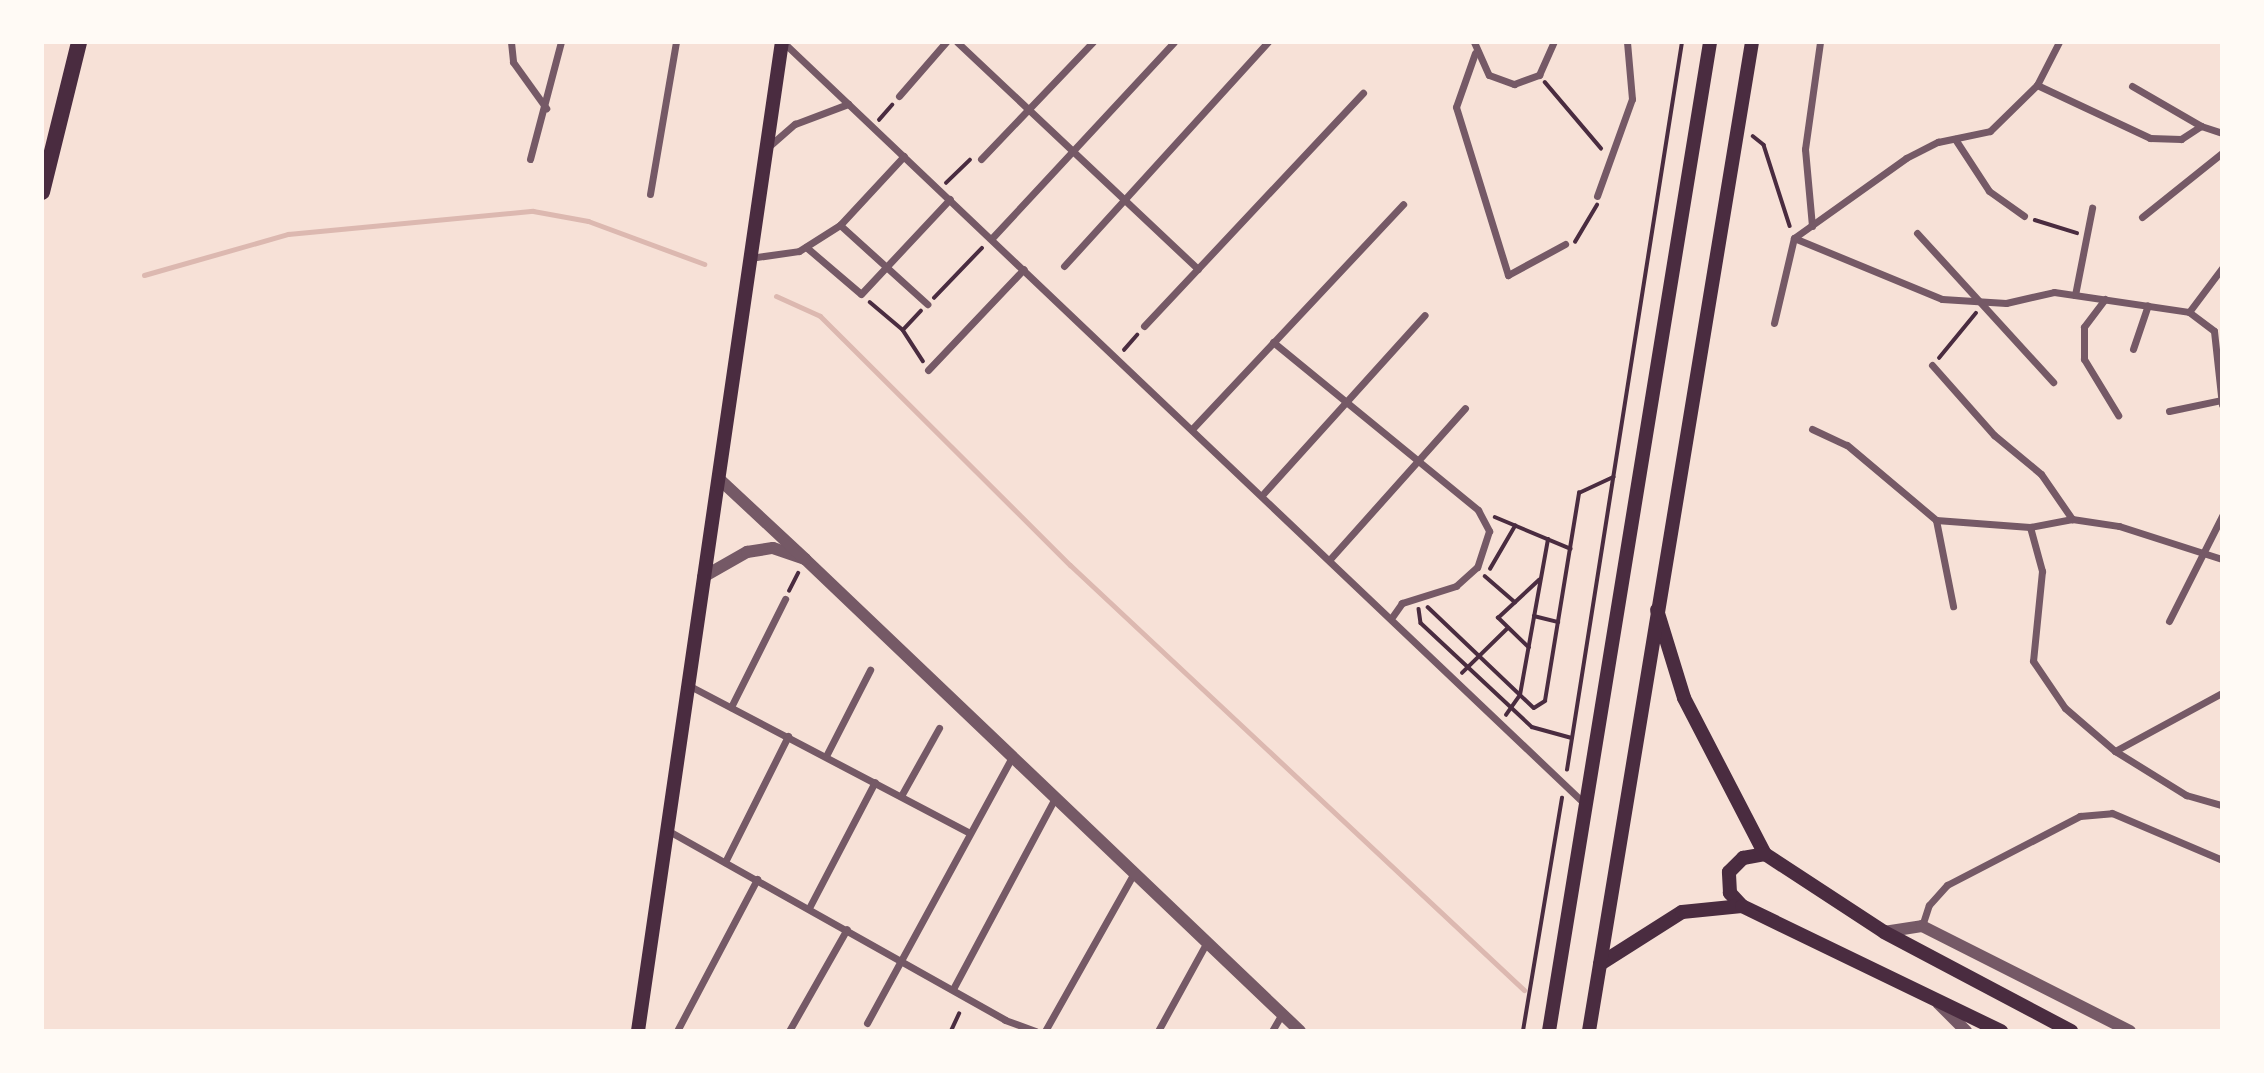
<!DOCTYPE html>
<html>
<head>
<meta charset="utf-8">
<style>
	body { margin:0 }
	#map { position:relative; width:2264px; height:1073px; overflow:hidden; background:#f7e1d7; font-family:"Archivo Narrow",sans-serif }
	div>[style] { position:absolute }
	.stream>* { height:5px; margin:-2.5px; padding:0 2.5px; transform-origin:2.5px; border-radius:2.5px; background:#dcb8b0 }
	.path>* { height:3.5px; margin:-1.75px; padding:0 1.75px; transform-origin:1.75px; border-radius:1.75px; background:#4a2c40 }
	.minor>* { height:7px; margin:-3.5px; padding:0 3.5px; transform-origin:3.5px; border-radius:3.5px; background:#755966 }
	.tertiary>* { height:12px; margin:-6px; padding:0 6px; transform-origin:6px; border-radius:6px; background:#755966 }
	.secondary>* { height:14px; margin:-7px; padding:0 7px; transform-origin:7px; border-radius:7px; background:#4a2c40 }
	.primary>* { height:14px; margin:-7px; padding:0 7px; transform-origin:7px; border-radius:7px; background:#4a2c40 }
	.trunk>* { height:16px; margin:-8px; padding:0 8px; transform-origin:8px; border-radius:8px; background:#4a2c40 }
	span { translate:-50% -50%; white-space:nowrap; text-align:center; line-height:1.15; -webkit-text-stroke:6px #fffaf5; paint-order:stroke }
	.frame { position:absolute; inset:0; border:44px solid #fffaf5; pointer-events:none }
</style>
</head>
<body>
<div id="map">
	<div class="stream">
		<div style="left:144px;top:275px;width:150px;rotate:-15.9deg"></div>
		<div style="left:288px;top:234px;width:246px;rotate:-5.4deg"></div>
		<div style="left:533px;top:211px;width:56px;rotate:10.3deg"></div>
		<div style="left:588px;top:221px;width:124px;rotate:20.3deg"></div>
		<div style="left:776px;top:296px;width:48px;rotate:24.4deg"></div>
		<div style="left:820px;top:316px;width:353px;rotate:44.9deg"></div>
		<div style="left:1070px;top:565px;width:622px;rotate:43.11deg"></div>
	</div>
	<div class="path">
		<div style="left:1545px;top:82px;width:87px;rotate:49.7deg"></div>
		<div style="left:879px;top:120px;width:20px;rotate:-49deg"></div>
		<div style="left:1753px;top:136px;width:14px;rotate:39deg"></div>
		<div style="left:1764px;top:145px;width:85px;rotate:72.2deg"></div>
		<div style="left:946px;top:183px;width:33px;rotate:-44deg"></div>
		<div style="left:2035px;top:220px;width:44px;rotate:17.2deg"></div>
		<div style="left:1575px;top:242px;width:43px;rotate:-59.3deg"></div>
		<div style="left:934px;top:298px;width:69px;rotate:-46.2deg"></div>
		<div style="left:870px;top:302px;width:43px;rotate:40.3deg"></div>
		<div style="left:903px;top:330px;width:26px;rotate:-47deg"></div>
		<div style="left:903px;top:330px;width:37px;rotate:57deg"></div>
		<div style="left:1124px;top:350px;width:20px;rotate:-49deg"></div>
		<div style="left:1939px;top:358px;width:58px;rotate:-50.6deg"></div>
		<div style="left:1495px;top:517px;width:82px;rotate:22.8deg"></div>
		<div style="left:1490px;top:569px;width:50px;rotate:-59.8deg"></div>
		<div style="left:1485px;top:576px;width:40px;rotate:41deg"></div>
		<div style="left:789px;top:591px;width:20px;rotate:-63deg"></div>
		<div style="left:1428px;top:607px;width:146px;rotate:43.6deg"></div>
		<div style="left:1534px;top:708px;width:13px;rotate:-32deg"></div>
		<div style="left:1545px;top:701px;width:211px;rotate:-80.7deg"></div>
		<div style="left:1579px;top:493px;width:38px;rotate:-25deg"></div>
		<div style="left:1419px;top:609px;width:14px;rotate:82deg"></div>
		<div style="left:1421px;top:623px;width:152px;rotate:43.1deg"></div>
		<div style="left:1532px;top:727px;width:41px;rotate:15.4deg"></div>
		<div style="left:1534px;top:616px;width:25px;rotate:14deg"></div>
		<div style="left:1529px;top:648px;width:43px;rotate:-135.9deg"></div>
		<div style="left:1498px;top:618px;width:56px;rotate:-42.8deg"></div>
		<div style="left:1462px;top:673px;width:64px;rotate:-44.4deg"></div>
		<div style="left:1506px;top:715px;width:24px;rotate:-55deg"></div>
		<div style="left:1520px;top:695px;width:158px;rotate:-79.8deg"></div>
		<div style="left:1567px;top:770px;width:737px;rotate:-81.02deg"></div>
		<div style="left:951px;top:1031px;width:19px;rotate:-65deg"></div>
		<div style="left:1523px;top:1031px;width:236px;rotate:-80.5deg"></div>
	</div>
	<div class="minor">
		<div style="left:511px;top:42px;width:20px;rotate:84deg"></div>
		<div style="left:513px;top:62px;width:57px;rotate:54.3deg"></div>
		<div style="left:783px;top:42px;width:1108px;rotate:43.54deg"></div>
		<div style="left:957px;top:42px;width:331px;rotate:43.3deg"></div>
		<div style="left:1474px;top:42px;width:36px;rotate:66deg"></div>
		<div style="left:1489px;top:75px;width:27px;rotate:20deg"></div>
		<div style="left:1514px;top:84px;width:27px;rotate:-20deg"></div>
		<div style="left:1539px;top:75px;width:36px;rotate:-66deg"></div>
		<div style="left:1475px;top:53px;width:57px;rotate:109.4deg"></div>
		<div style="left:1456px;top:107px;width:176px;rotate:72.8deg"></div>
		<div style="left:1508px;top:275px;width:65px;rotate:-28.5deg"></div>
		<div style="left:2037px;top:85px;width:125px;rotate:25.1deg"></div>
		<div style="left:2150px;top:138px;width:31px;rotate:2deg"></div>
		<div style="left:2181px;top:139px;width:24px;rotate:-33deg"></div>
		<div style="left:2201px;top:126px;width:22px;rotate:18deg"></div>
		<div style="left:2132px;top:86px;width:80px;rotate:30.1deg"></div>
		<div style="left:899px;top:96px;width:72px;rotate:-49deg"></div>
		<div style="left:1955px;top:139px;width:62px;rotate:56.8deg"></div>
		<div style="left:1989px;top:191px;width:43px;rotate:35.5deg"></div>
		<div style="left:767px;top:148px;width:37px;rotate:-41deg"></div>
		<div style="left:795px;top:124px;width:57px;rotate:-20.7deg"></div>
		<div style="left:530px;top:159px;width:121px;rotate:-75.2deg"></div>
		<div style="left:981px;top:159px;width:162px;rotate:-46.3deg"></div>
		<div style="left:650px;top:194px;width:154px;rotate:-80.3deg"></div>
		<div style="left:1597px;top:196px;width:103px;rotate:-70.2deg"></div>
		<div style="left:1632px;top:99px;width:57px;rotate:-95deg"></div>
		<div style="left:2142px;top:217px;width:102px;rotate:-38.7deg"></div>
		<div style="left:840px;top:225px;width:94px;rotate:-47.2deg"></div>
		<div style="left:1812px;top:226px;width:77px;rotate:-95.2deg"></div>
		<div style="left:1805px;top:149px;width:108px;rotate:-82deg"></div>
		<div style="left:1917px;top:233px;width:202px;rotate:47.6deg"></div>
		<div style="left:992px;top:238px;width:267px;rotate:-47.1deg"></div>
		<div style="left:1794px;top:238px;width:160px;rotate:22.4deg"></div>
		<div style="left:1942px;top:299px;width:64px;rotate:3.6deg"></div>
		<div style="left:2006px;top:303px;width:49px;rotate:-12.9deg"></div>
		<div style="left:2054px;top:292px;width:136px;rotate:8.4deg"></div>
		<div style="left:2189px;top:312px;width:31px;rotate:37deg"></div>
		<div style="left:2214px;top:331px;width:74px;rotate:83.8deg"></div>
		<div style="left:806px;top:247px;width:72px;rotate:40.5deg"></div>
		<div style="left:861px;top:294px;width:130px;rotate:-46.9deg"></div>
		<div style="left:750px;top:258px;width:49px;rotate:-8.1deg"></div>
		<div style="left:799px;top:251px;width:49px;rotate:-32.4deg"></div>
		<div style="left:840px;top:225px;width:118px;rotate:42.2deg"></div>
		<div style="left:1064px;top:266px;width:303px;rotate:-47.7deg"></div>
		<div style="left:2075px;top:295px;width:89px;rotate:-78.9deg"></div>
		<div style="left:2105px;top:299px;width:35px;rotate:127deg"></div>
		<div style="left:2084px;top:327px;width:32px;rotate:90deg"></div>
		<div style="left:2084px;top:359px;width:66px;rotate:58.7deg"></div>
		<div style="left:2189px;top:312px;width:55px;rotate:-53.1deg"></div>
		<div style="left:1774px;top:323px;width:87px;rotate:-76.8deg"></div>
		<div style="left:1794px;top:238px;width:138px;rotate:-35.5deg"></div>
		<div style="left:1906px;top:158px;width:36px;rotate:-27deg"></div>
		<div style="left:1938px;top:142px;width:53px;rotate:-11.9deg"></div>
		<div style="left:1990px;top:131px;width:66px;rotate:-44.4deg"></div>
		<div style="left:2037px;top:85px;width:48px;rotate:-62.9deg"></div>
		<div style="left:1144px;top:326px;width:320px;rotate:-46.8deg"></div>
		<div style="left:1273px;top:342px;width:265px;rotate:39.3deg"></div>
		<div style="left:1478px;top:510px;width:24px;rotate:62deg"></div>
		<div style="left:1489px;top:531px;width:38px;rotate:108deg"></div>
		<div style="left:1477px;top:567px;width:28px;rotate:138deg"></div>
		<div style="left:1456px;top:586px;width:57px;rotate:162.5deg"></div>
		<div style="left:1402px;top:603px;width:16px;rotate:125deg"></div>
		<div style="left:2133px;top:349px;width:46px;rotate:-71.2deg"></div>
		<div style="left:1932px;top:365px;width:94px;rotate:48.5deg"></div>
		<div style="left:1994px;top:435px;width:61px;rotate:39.7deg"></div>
		<div style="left:2041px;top:474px;width:55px;rotate:55.4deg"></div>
		<div style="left:928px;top:370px;width:139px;rotate:-46.5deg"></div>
		<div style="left:2169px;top:411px;width:53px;rotate:-11.9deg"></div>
		<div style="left:1193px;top:428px;width:307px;rotate:-46.8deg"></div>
		<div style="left:1812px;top:429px;width:38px;rotate:25deg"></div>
		<div style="left:1847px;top:445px;width:116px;rotate:40.1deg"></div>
		<div style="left:1936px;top:520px;width:94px;rotate:4.3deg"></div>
		<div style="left:2030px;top:527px;width:43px;rotate:-10.8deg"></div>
		<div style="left:2072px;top:519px;width:48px;rotate:8.5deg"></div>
		<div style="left:2119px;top:526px;width:108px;rotate:17.8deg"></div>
		<div style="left:1263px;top:494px;width:241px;rotate:-47.9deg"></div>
		<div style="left:1936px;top:520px;width:88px;rotate:78.8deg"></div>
		<div style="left:2030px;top:527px;width:46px;rotate:74.7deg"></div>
		<div style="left:2042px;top:571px;width:90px;rotate:95.7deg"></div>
		<div style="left:2033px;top:661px;width:57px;rotate:55.8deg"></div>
		<div style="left:2065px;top:708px;width:66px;rotate:40.7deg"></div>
		<div style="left:2115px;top:751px;width:84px;rotate:31.8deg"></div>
		<div style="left:2186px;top:795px;width:37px;rotate:16deg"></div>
		<div style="left:1331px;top:558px;width:201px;rotate:-48.2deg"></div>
		<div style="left:2169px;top:621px;width:118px;rotate:-63.2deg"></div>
		<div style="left:688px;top:685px;width:318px;rotate:27.7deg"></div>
		<div style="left:731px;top:707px;width:121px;rotate:-63.4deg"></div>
		<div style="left:2115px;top:751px;width:122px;rotate:-28.5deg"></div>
		<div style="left:826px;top:756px;width:97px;rotate:-62.9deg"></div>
		<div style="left:901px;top:796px;width:78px;rotate:-60.8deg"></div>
		<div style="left:667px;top:830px;width:388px;rotate:29.3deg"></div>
		<div style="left:1005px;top:1020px;width:33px;rotate:20deg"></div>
		<div style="left:725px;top:862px;width:141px;rotate:-63.4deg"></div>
		<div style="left:809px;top:908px;width:142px;rotate:-62.4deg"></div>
		<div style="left:1922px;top:926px;width:22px;rotate:-72deg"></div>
		<div style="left:1929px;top:905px;width:27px;rotate:-48deg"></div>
		<div style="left:1947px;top:885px;width:150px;rotate:-27.4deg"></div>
		<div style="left:2080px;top:816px;width:32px;rotate:-5deg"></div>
		<div style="left:2112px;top:813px;width:120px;rotate:23.1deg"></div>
		<div style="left:953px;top:989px;width:217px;rotate:-61.9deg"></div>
		<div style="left:867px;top:1023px;width:303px;rotate:-61.4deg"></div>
		<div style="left:677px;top:1031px;width:172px;rotate:-62.2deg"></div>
		<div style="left:789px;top:1031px;width:117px;rotate:-60.4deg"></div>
		<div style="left:1045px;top:1031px;width:181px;rotate:-60.6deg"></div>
		<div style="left:1158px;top:1031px;width:102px;rotate:-61.2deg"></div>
		<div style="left:1272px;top:1031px;width:20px;rotate:-60deg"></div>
	</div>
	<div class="tertiary">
		<div style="left:805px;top:559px;width:684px;rotate:43.64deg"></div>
		<div style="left:703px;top:577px;width:51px;rotate:-29.6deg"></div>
		<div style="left:747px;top:552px;width:26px;rotate:-9deg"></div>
		<div style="left:773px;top:548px;width:34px;rotate:19deg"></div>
		<div style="left:805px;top:559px;width:119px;rotate:-137deg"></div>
		<div style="left:1884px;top:932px;width:38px;rotate:-9deg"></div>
		<div style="left:1922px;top:926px;width:233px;rotate:26.8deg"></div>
		<div style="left:1938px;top:1003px;width:40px;rotate:45deg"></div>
	</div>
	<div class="secondary">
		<div style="left:1657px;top:610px;width:92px;rotate:72.9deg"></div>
		<div style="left:1684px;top:698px;width:176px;rotate:62.6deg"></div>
		<div style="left:1765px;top:854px;width:142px;rotate:33.2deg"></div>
		<div style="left:1884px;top:932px;width:212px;rotate:27.9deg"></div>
		<div style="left:1742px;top:906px;width:18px;rotate:-133deg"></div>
		<div style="left:1730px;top:893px;width:21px;rotate:-93deg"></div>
		<div style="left:1729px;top:872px;width:20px;rotate:-45deg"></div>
		<div style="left:1743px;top:858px;width:22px;rotate:-10deg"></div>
		<div style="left:1600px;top:964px;width:97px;rotate:-32.4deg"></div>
		<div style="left:1682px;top:912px;width:60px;rotate:-5.7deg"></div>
		<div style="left:1742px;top:906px;width:288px;rotate:25.8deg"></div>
		<div style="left:638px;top:1031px;width:999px;rotate:-81.72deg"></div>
	</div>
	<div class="primary">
		<div style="left:1549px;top:1031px;width:1002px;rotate:-80.75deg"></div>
		<div style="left:1589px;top:1031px;width:1002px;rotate:-80.64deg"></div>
	</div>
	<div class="trunk">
		<div style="left:42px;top:192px;width:154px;rotate:-76.1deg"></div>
	</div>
	<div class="frame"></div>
</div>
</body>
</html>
